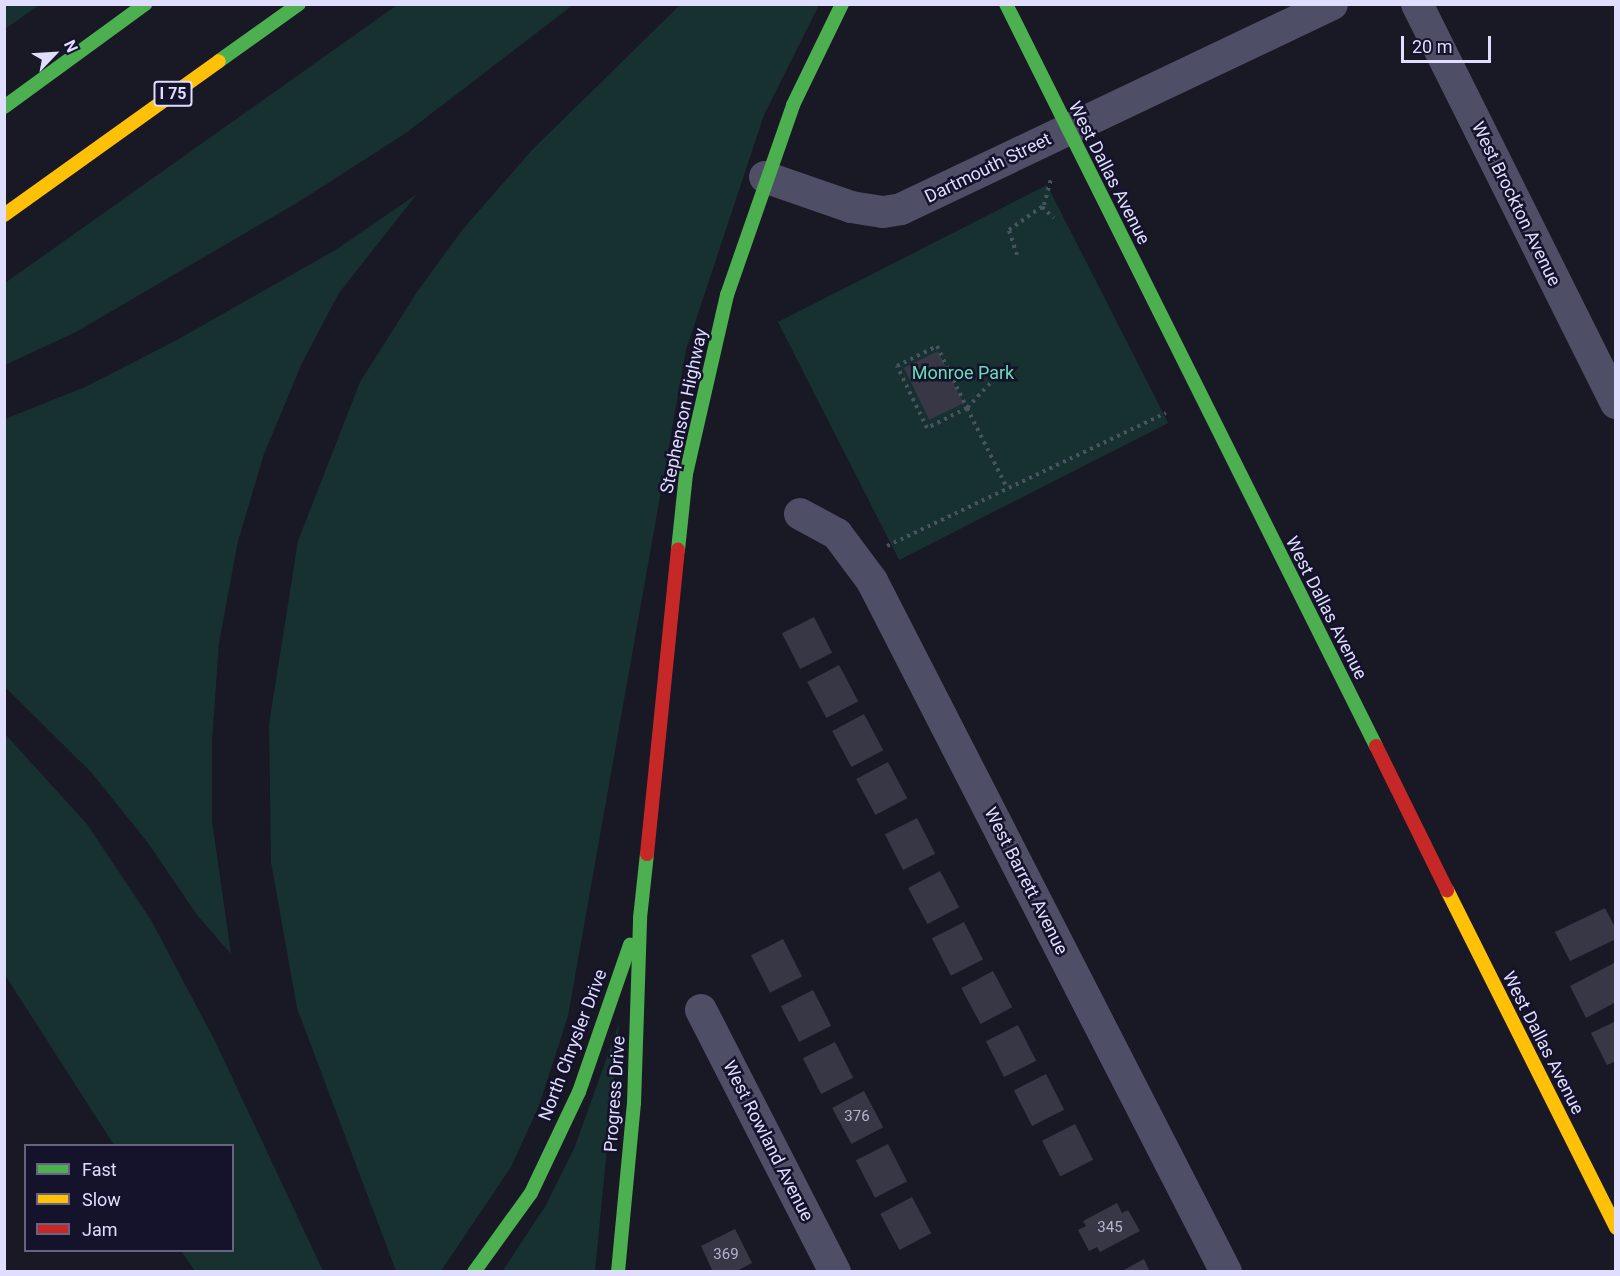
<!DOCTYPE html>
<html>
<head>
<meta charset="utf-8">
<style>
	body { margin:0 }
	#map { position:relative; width:1620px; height:1276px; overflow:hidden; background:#191825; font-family:Roboto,sans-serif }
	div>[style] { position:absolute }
	.green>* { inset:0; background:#16312f; transform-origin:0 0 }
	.building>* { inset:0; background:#383746; transform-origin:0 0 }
	.path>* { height:4px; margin-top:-2px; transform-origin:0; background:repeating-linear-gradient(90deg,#475460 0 3px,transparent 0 7.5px) }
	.street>* { height:32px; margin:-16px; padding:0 16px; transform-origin:16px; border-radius:16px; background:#4e4e66 }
	.fast>* { height:14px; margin:-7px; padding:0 7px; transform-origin:7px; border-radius:7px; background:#4caf50 }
	.slow>* { height:14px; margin:-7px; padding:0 7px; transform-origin:7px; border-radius:7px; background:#ffc107 }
	.jam>* { height:14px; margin:-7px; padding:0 7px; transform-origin:7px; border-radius:7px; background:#c62828 }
	span { translate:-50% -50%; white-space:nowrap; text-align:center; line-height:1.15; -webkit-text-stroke:5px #15122b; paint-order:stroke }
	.number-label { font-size:15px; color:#b5b4d0 }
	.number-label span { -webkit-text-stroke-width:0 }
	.shield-label span { padding:2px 4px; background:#15122b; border:2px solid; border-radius:4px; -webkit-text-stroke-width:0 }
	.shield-label { font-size:16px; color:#dfdefe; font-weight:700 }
	.street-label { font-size:18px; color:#dfdefe }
	.park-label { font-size:18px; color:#6bdcb7 }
	.frame { position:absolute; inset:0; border:6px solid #dfdefe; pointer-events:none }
	.legend { position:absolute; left:24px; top:1144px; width:210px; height:108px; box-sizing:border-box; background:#15122b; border:2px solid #66647f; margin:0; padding:8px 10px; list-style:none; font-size:18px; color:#dfdefe }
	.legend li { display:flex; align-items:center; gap:12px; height:30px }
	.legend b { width:30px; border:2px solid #66647f }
	.north { position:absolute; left:24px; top:24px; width:60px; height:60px; -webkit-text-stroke:4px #15122b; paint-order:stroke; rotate:65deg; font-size:16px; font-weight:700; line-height:24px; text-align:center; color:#dfdefe }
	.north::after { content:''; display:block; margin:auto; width:21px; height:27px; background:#dfdefe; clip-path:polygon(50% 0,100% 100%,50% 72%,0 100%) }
	.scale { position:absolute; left:1401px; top:36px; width:90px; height:27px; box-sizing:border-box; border:3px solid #dfdefe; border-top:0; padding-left:8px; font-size:18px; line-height:21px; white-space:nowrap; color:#dfdefe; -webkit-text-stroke:4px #15122b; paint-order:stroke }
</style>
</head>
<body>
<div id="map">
	<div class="green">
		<div style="clip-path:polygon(5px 4px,39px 4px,39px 5px,5px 29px)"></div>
		<div style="clip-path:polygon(397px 5px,573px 5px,406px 133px,300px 201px,76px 332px,5px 365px,5px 283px)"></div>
		<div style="clip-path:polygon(680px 5px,819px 5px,764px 115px,686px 350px,568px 1016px,539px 1106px,511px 1167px,441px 1271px,396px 1271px,297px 1008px,271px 862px,269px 724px,298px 541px,360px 382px,417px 292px,463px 229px,533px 149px)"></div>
		<div style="left:1047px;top:185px;width:267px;height:302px;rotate:63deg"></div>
		<div style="clip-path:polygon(417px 194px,339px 293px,302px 363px,264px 454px,238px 541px,219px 643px,212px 741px,212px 821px,231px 954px,197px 915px,148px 843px,91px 772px,5px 687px,5px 419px,85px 387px,175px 341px,337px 249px)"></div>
		<div style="clip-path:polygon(5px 734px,87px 824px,151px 920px,215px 1041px,323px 1271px,195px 1271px,181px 1251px,232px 1250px,232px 1146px,114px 1145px,5px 975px)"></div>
		<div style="clip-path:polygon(619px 1024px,595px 1271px,502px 1272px,546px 1205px,574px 1149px)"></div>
	</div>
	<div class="building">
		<div style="left:938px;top:351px;width:58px;height:38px;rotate:64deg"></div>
		<div style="left:814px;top:617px;width:40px;height:36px;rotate:63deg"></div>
		<div style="left:839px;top:665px;width:41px;height:36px;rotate:62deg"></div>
		<div style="left:864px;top:714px;width:41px;height:36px;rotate:62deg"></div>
		<div style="left:888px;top:762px;width:41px;height:36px;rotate:62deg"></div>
		<div style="left:917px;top:818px;width:40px;height:36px;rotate:63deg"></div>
		<div style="left:940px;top:871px;width:41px;height:36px;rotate:62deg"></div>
		<div style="clip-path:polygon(1605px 908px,1616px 929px,1616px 939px,1570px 961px,1555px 932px)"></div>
		<div style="left:964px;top:922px;width:42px;height:36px;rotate:63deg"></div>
		<div style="left:783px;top:939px;width:42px;height:36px;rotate:63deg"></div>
		<div style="clip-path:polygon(1616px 962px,1616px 1002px,1586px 1018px,1570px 986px)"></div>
		<div style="left:993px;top:971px;width:41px;height:36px;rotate:62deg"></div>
		<div style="left:813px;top:990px;width:40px;height:36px;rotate:63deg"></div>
		<div style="clip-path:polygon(1616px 1021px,1616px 1061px,1607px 1065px,1591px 1033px)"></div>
		<div style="left:1018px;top:1025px;width:40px;height:36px;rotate:63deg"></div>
		<div style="left:835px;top:1042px;width:40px;height:36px;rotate:63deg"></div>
		<div style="left:1046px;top:1074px;width:40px;height:36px;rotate:63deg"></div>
		<div style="left:864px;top:1091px;width:41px;height:36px;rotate:62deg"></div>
		<div style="left:1075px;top:1124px;width:40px;height:37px;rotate:63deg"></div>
		<div style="left:888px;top:1144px;width:42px;height:36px;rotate:63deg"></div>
		<div style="left:912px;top:1197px;width:41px;height:36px;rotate:62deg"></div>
		<div style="clip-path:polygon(1117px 1203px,1122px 1213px,1128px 1210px,1140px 1231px,1100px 1252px,1097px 1247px,1089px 1251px,1078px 1230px,1086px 1226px,1083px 1221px)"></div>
		<div style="clip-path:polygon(735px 1229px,752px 1263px,735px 1272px,713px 1272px,701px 1246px)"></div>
		<div style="clip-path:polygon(1144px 1259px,1150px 1272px,1120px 1272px)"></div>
	</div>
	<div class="path">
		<div style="left:1042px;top:207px;width:16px;rotate:43deg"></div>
		<div style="left:1017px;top:255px;width:26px;rotate:-108deg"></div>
		<div style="left:1009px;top:230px;width:43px;rotate:-35.5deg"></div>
		<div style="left:1044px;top:205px;width:28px;rotate:-75deg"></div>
		<div style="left:995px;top:378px;width:41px;rotate:133deg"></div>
		<div style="left:967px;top:408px;width:45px;rotate:153.4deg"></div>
		<div style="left:927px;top:428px;width:69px;rotate:-115.8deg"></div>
		<div style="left:897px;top:366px;width:45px;rotate:-26.6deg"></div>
		<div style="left:937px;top:346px;width:69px;rotate:64.2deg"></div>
		<div style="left:967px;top:408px;width:89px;rotate:63.4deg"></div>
		<div style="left:887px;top:546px;width:309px;rotate:-25.5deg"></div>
	</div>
	<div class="street">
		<div style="left:1417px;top:4px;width:446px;rotate:63.5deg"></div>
		<div style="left:765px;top:177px;width:91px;rotate:19.2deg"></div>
		<div style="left:851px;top:207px;width:32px;rotate:9deg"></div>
		<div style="left:883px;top:212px;width:18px;rotate:-9deg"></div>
		<div style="left:901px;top:209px;width:477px;rotate:-25.4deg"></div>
		<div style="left:800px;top:514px;width:42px;rotate:28.4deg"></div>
		<div style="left:837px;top:534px;width:59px;rotate:53.3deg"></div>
		<div style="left:872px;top:581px;width:776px;rotate:62.87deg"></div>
		<div style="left:701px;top:1010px;width:294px;rotate:62.9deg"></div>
	</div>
	<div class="fast">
		<div style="left:1006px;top:4px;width:829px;rotate:63.5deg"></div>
		<div style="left:219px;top:61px;width:98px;rotate:-35.5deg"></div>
		<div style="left:4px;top:107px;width:175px;rotate:-36.1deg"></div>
		<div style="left:678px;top:550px;width:76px;rotate:-84deg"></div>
		<div style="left:686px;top:474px;width:184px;rotate:-77.1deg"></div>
		<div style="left:727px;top:295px;width:201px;rotate:-70.8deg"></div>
		<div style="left:793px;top:105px;width:112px;rotate:-64.1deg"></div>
		<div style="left:474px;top:1272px;width:97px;rotate:-54.2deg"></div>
		<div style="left:531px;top:1193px;width:112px;rotate:-64.6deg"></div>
		<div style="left:579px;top:1092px;width:156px;rotate:-70.9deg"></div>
		<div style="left:618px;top:1272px;width:170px;rotate:-84.6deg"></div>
		<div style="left:634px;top:1103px;width:185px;rotate:-88.1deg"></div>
		<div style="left:640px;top:918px;width:64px;rotate:-83.8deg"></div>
	</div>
	<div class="slow">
		<div style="left:4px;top:215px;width:264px;rotate:-35.6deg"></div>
		<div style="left:1447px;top:890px;width:378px;rotate:63.4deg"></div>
	</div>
	<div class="jam">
		<div style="left:1376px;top:746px;width:161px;rotate:63.8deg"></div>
		<div style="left:647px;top:854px;width:306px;rotate:-84.2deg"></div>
	</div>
	<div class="number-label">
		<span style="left:857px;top:1117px">376</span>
		<span style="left:1110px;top:1228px">345</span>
		<span style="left:726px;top:1255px">369</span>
	</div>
	<div class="shield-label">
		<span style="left:173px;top:94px">I 75</span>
	</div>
	<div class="street-label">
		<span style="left:988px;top:168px;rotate:-26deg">Dartmouth Street</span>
		<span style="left:1109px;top:173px;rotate:63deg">West Dallas Avenue</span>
		<span style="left:1516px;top:204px;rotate:64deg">West Brockton Avenue</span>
		<span style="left:684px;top:411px;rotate:-78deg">Stephenson Highway</span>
		<span style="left:1326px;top:608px;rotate:63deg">West Dallas Avenue</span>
		<span style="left:1026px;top:881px;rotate:63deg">West Barrett Avenue</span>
		<span style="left:1543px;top:1043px;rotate:63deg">West Dallas Avenue</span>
		<span style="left:573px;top:1045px;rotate:-69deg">North Chrysler Drive</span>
		<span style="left:615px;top:1094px;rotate:-86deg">Progress Drive</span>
		<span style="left:768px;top:1141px;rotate:63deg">West Rowland Avenue</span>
	</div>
	<div class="park-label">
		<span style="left:963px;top:373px">Monroe Park</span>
	</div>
	<div class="frame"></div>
	<ul class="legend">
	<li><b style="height:8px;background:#4caf50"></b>Fast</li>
	<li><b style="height:8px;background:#ffc107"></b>Slow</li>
	<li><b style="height:8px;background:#c62828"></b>Jam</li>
	</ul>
	<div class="north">N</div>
	<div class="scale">20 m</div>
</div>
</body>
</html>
